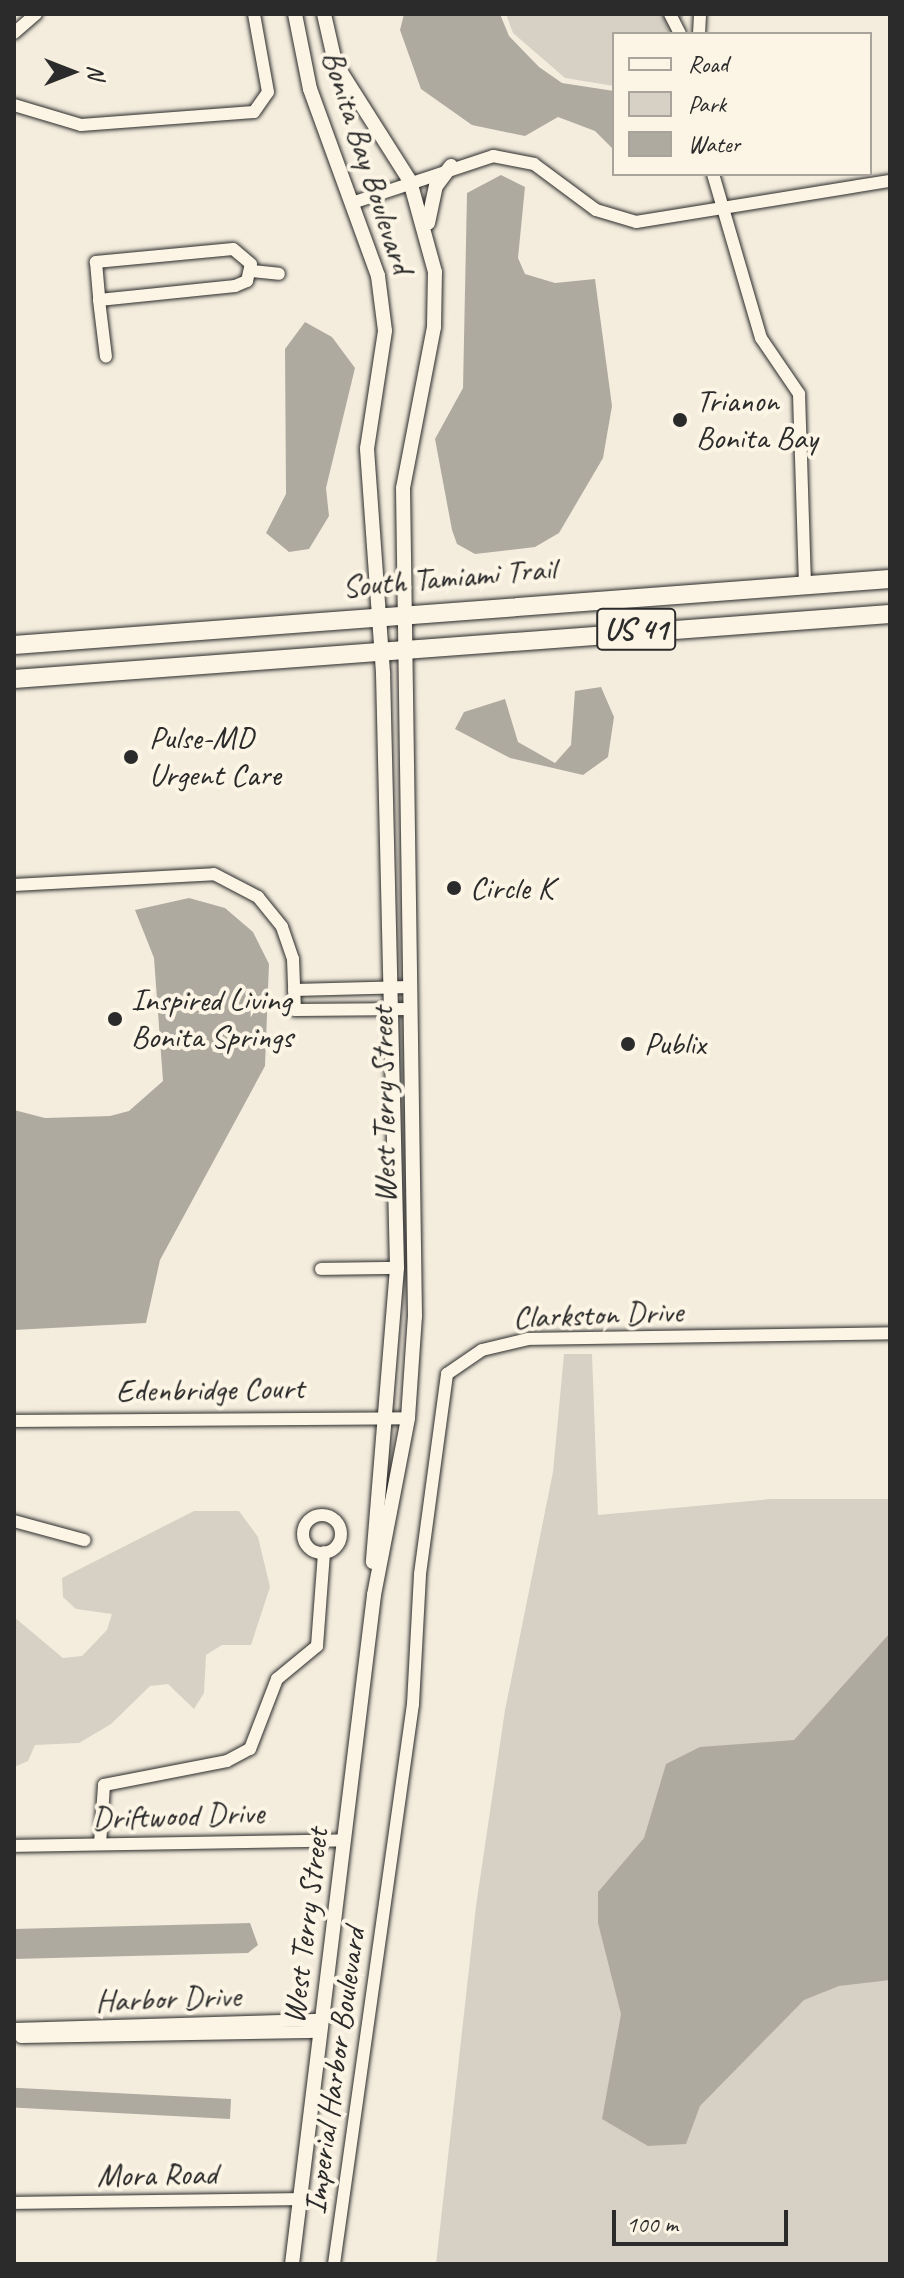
<!DOCTYPE html>
<html>
<head>
<meta charset="utf-8">
<style>
	body { margin:0 }
	#map { position:relative; width:904px; height:2278px; overflow:hidden; background:#f4edde; font-family:Caveat,sans-serif }
	div>[style] { position:absolute }
	.green>* { inset:0; background:#d6d1c4 }
	.water>* { inset:0; background:#afaaa0; transform-origin:0 0 }
	.roads { filter:drop-shadow(0 0 2px #2b2b2b) drop-shadow(0 0 2px #2b2b2b) }
	.minor>* { height:12px; margin:-6px; padding:0 6px; transform-origin:6px; border-radius:6px; background:#fcf5e5 }
	.minor>.ring { margin:-6px; padding:0; box-sizing:content-box; background:none; border:12px solid #fcf5e5; border-radius:50% }
	.tertiary>* { height:14px; margin:-7px; padding:0 7px; transform-origin:7px; border-radius:7px; background:#fcf5e5 }
	.primary>* { height:18px; margin:-9px; padding:0 9px; transform-origin:9px; border-radius:9px; background:#fcf5e5 }
	.dots>* { width:22px; height:22px; translate:-50% -50%; box-sizing:border-box; border:4px solid #fcf5e5; border-radius:50% }
	span { translate:-50% -50%; white-space:nowrap; text-align:center; line-height:1.15; -webkit-text-stroke:8px #fcf5e5; paint-order:stroke }
	.shield-label span { padding:2px 6px; background:#fcf5e5; border:2px solid; border-radius:6px; -webkit-text-stroke-width:0 }
	.shield-label { font-size:30px; color:#2b2b2b; font-weight:700 }
	.street-label { font-size:32px; color:#2b2b2b }
	.poi-label { font-size:32px; color:#2b2b2b }
	.left { translate:0 -50%; text-align:left }
	.frame { position:absolute; inset:0; border:16px solid #2b2b2b; pointer-events:none }
	.legend { position:absolute; left:612px; top:32px; width:260px; height:144px; box-sizing:border-box; background:#fcf5e5; border:2px solid #a8a49b; margin:0; padding:10px 14px; list-style:none; font-size:24px; color:#2b2b2b }
	.legend li { display:flex; align-items:center; gap:16px; height:40px }
	.legend b { width:40px; border:2px solid #a8a49b }
	.north { position:absolute; left:32px; top:32px; width:80px; height:80px; -webkit-text-stroke:6px #fcf5e5; paint-order:stroke; rotate:90deg; font-size:22px; font-weight:700; line-height:32px; text-align:center; color:#2b2b2b }
	.north::after { content:''; display:block; margin:auto; width:28px; height:36px; background:#2b2b2b; clip-path:polygon(50% 0,100% 100%,50% 72%,0 100%) }
	.scale { position:absolute; left:612px; top:2210px; width:176px; height:36px; box-sizing:border-box; border:4px solid #2b2b2b; border-top:0; padding-left:10px; font-size:24px; line-height:28px; white-space:nowrap; color:#2b2b2b; -webkit-text-stroke:6px #fcf5e5; paint-order:stroke }
</style>
</head>
<body>
<div id="map">
	<div class="green">
		<div style="clip-path:polygon(506px 14px,685px 14px,671px 34px,614px 34px,614px 86px,565px 78px,513px 33px)"></div>
		<div style="clip-path:polygon(564px 1354px,592px 1354px,598px 1515px,771px 1499px,890px 1499px,890px 2264px,436px 2264px,476px 1906px,505px 1710px,553px 1472px)"></div>
		<div style="clip-path:polygon(194px 1511px,239px 1511px,258px 1537px,270px 1587px,251px 1645px,222px 1645px,206px 1655px,204px 1693px,194px 1709px,168px 1684px,150px 1686px,111px 1724px,79px 1743px,35px 1745px,28px 1761px,14px 1767px,14px 1617px,63px 1658px,82px 1656px,107px 1630px,112px 1614px,76px 1609px,63px 1597px,62px 1578px)"></div>
	</div>
	<div class="water">
		<div style="clip-path:polygon(404px 14px,500px 14px,509px 36px,539px 67px,562px 83px,614px 91px,614px 150px,595px 131px,558px 117px,525px 136px,472px 125px,421px 89px,400px 30px)"></div>
		<div style="clip-path:polygon(501px 175px,525px 187px,518px 258px,525px 274px,555px 283px,595px 279px,612px 406px,603px 458px,559px 533px,535px 547px,475px 554px,457px 544px,452px 530px,435px 439px,463px 388px,467px 193px)"></div>
		<div style="clip-path:polygon(305px 322px,332px 337px,355px 368px,326px 488px,329px 516px,309px 549px,289px 552px,266px 533px,286px 494px,285px 349px)"></div>
		<div style="clip-path:polygon(601px 687px,614px 717px,608px 757px,583px 775px,510px 758px,455px 729px,464px 712px,505px 699px,518px 742px,555px 763px,571px 745px,575px 691px)"></div>
		<div style="clip-path:polygon(189px 898px,225px 908px,253px 932px,269px 964px,265px 1066px,160px 1260px,146px 1323px,14px 1330px,14px 1110px,45px 1118px,110px 1116px,129px 1111px,163px 1081px,154px 958px,135px 910px)"></div>
		<div style="clip-path:polygon(890px 1633px,890px 1980px,839px 1986px,804px 2000px,700px 2106px,686px 2144px,648px 2146px,602px 2119px,621px 2014px,598px 1923px,598px 1892px,644px 1838px,666px 1764px,700px 1747px,794px 1740px)"></div>
		<div style="clip-path:polygon(250px 1923px,258px 1945px,248px 1953px,14px 1959px,14px 1929px)"></div>
		<div style="left:231px;top:2099px;width:20px;height:217px;rotate:93deg"></div>
	</div>
	<div class="roads">
		<div class="minor">
			<div style="left:670px;top:14px;width:22px;rotate:63deg"></div>
			<div style="left:14px;top:33px;width:29px;rotate:-41deg"></div>
			<div style="left:699px;top:34px;width:20px;rotate:-87deg"></div>
			<div style="left:14px;top:105px;width:70px;rotate:16.6deg"></div>
			<div style="left:81px;top:125px;width:173px;rotate:-4.3deg"></div>
			<div style="left:254px;top:112px;width:24px;rotate:-55deg"></div>
			<div style="left:268px;top:92px;width:79px;rotate:-100.2deg"></div>
			<div style="left:713px;top:174px;width:171px;rotate:73.7deg"></div>
			<div style="left:761px;top:338px;width:68px;rotate:55.8deg"></div>
			<div style="left:799px;top:394px;width:189px;rotate:88.2deg"></div>
			<div style="left:352px;top:203px;width:149px;rotate:-18.4deg"></div>
			<div style="left:493px;top:156px;width:42px;rotate:11deg"></div>
			<div style="left:534px;top:164px;width:77px;rotate:36.6deg"></div>
			<div style="left:596px;top:210px;width:42px;rotate:16.7deg"></div>
			<div style="left:636px;top:222px;width:257px;rotate:-9.2deg"></div>
			<div style="left:252px;top:271px;width:27px;rotate:6deg"></div>
			<div style="left:99px;top:300px;width:137px;rotate:-5.9deg"></div>
			<div style="left:235px;top:286px;width:13px;rotate:-23deg"></div>
			<div style="left:247px;top:281px;width:17px;rotate:-77deg"></div>
			<div style="left:251px;top:264px;width:23px;rotate:-140deg"></div>
			<div style="left:233px;top:249px;width:138px;rotate:174.6deg"></div>
			<div style="left:96px;top:262px;width:38px;rotate:85deg"></div>
			<div style="left:99px;top:300px;width:57px;rotate:83deg"></div>
			<div style="left:14px;top:885px;width:200px;rotate:-3.1deg"></div>
			<div style="left:214px;top:874px;width:50px;rotate:27.6deg"></div>
			<div style="left:258px;top:897px;width:38px;rotate:51deg"></div>
			<div style="left:282px;top:927px;width:34px;rotate:71deg"></div>
			<div style="left:293px;top:959px;width:51px;rotate:87.8deg"></div>
			<div style="left:295px;top:1010px;width:115px;rotate:-0.5deg"></div>
			<div style="left:294px;top:990px;width:115px;rotate:-1.5deg"></div>
			<div style="left:321px;top:1269px;width:76px;rotate:-0.8deg"></div>
			<div style="left:14px;top:1421px;width:394px;rotate:-0.4deg"></div>
			<div class="ring" style="left:303px;top:1515px;width:26px;height:26px"></div>
			<div style="left:14px;top:1521px;width:73px;rotate:15.2deg"></div>
			<div style="left:100px;top:1844px;width:59px;rotate:-86.1deg"></div>
			<div style="left:104px;top:1785px;width:125px;rotate:-11deg"></div>
			<div style="left:227px;top:1761px;width:26px;rotate:-28deg"></div>
			<div style="left:250px;top:1749px;width:75px;rotate:-68.9deg"></div>
			<div style="left:277px;top:1679px;width:52px;rotate:-39.5deg"></div>
			<div style="left:317px;top:1646px;width:94px;rotate:-85.7deg"></div>
			<div style="left:14px;top:1846px;width:330px;rotate:-1deg"></div>
			<div style="left:14px;top:2029px;width:309px;rotate:-1.7deg"></div>
			<div style="left:21px;top:2037px;width:300px;rotate:-1deg"></div>
			<div style="left:14px;top:2203px;width:286px;rotate:-0.8deg"></div>
			<div style="left:334px;top:2264px;width:566px;rotate:-81.97deg"></div>
			<div style="left:413px;top:1704px;width:130px;rotate:-86.9deg"></div>
			<div style="left:420px;top:1574px;width:202px;rotate:-82.3deg"></div>
			<div style="left:447px;top:1374px;width:42px;rotate:-34.4deg"></div>
			<div style="left:482px;top:1350px;width:47px;rotate:-13.4deg"></div>
			<div style="left:528px;top:1339px;width:362px;rotate:-0.9deg"></div>
		</div>
		<div class="tertiary">
			<div style="left:295px;top:14px;width:76px;rotate:78.7deg"></div>
			<div style="left:310px;top:89px;width:199px;rotate:70deg"></div>
			<div style="left:378px;top:276px;width:55px;rotate:82.7deg"></div>
			<div style="left:385px;top:331px;width:119px;rotate:98.7deg"></div>
			<div style="left:367px;top:449px;width:225px;rotate:85.9deg"></div>
			<div style="left:383px;top:673px;width:595px;rotate:88.65deg"></div>
			<div style="left:397px;top:1268px;width:295px;rotate:94.7deg"></div>
			<div style="left:324px;top:14px;width:45px;rotate:77.2deg"></div>
			<div style="left:428px;top:223px;width:38px;rotate:-78deg"></div>
			<div style="left:436px;top:186px;width:25px;rotate:-53deg"></div>
			<div style="left:292px;top:2264px;width:674px;rotate:-83.01deg"></div>
			<div style="left:374px;top:1595px;width:180px;rotate:-79.1deg"></div>
			<div style="left:408px;top:1418px;width:102px;rotate:-86.1deg"></div>
			<div style="left:415px;top:1316px;width:828px;rotate:-90.83deg"></div>
			<div style="left:403px;top:488px;width:164px;rotate:-79.1deg"></div>
			<div style="left:434px;top:327px;width:55px;rotate:-89deg"></div>
			<div style="left:435px;top:272px;width:94px;rotate:-105.4deg"></div>
			<div style="left:410px;top:181px;width:133px;rotate:-122.4deg"></div>
		</div>
		<div class="primary">
			<div style="left:14px;top:645px;width:878px;rotate:-4.31deg"></div>
			<div style="left:14px;top:679px;width:878px;rotate:-4.24deg"></div>
		</div>
	</div>
	<div class="dots">
		<div style="left:680px;top:420px;background:#2b2b2b"></div>
		<div style="left:131px;top:757px;background:#2b2b2b"></div>
		<div style="left:454px;top:888px;background:#2b2b2b"></div>
		<div style="left:115px;top:1019px;background:#2b2b2b"></div>
		<div style="left:628px;top:1044px;background:#2b2b2b"></div>
	</div>
	<div class="shield-label">
		<span style="left:636px;top:629px">US 41</span>
	</div>
	<div class="street-label">
		<span style="left:367px;top:162px;rotate:72deg">Bonita Bay Boulevard</span>
		<span style="left:449px;top:578px;rotate:-5deg">South Tamiami Trail</span>
		<span style="left:384px;top:1105px;rotate:-91deg">West Terry Street</span>
		<span style="left:598px;top:1315px;rotate:-2deg">Clarkston Drive</span>
		<span style="left:210px;top:1390px;rotate:-1deg">Edenbridge Court</span>
		<span style="left:178px;top:1816px;rotate:-2deg">Driftwood Drive</span>
		<span style="left:306px;top:1926px;rotate:-83deg">West Terry Street</span>
		<span style="left:168px;top:1999px;rotate:-2deg">Harbor Drive</span>
		<span style="left:335px;top:2071px;rotate:-82deg">Imperial Harbor Boulevard</span>
		<span style="left:157px;top:2175px;rotate:-1deg">Mora Road</span>
	</div>
	<div class="poi-label">
		<span class="left" style="left:696px;top:420px">Trianon<br>Bonita Bay</span>
		<span class="left" style="left:149px;top:757px">Pulse-MD<br>Urgent Care</span>
		<span class="left" style="left:470px;top:888px">Circle K</span>
		<span class="left" style="left:131px;top:1019px">Inspired Living<br>Bonita Springs</span>
		<span class="left" style="left:644px;top:1044px">Publix</span>
	</div>
	<div class="frame"></div>
	<ul class="legend">
	<li><b style="height:10px;background:#fcf5e5"></b>Road</li>
	<li><b style="height:22px;background:#d6d1c4"></b>Park</li>
	<li><b style="height:22px;background:#afaaa0"></b>Water</li>
	</ul>
	<div class="north">N</div>
	<div class="scale">100 m</div>
</div>
</body>
</html>
